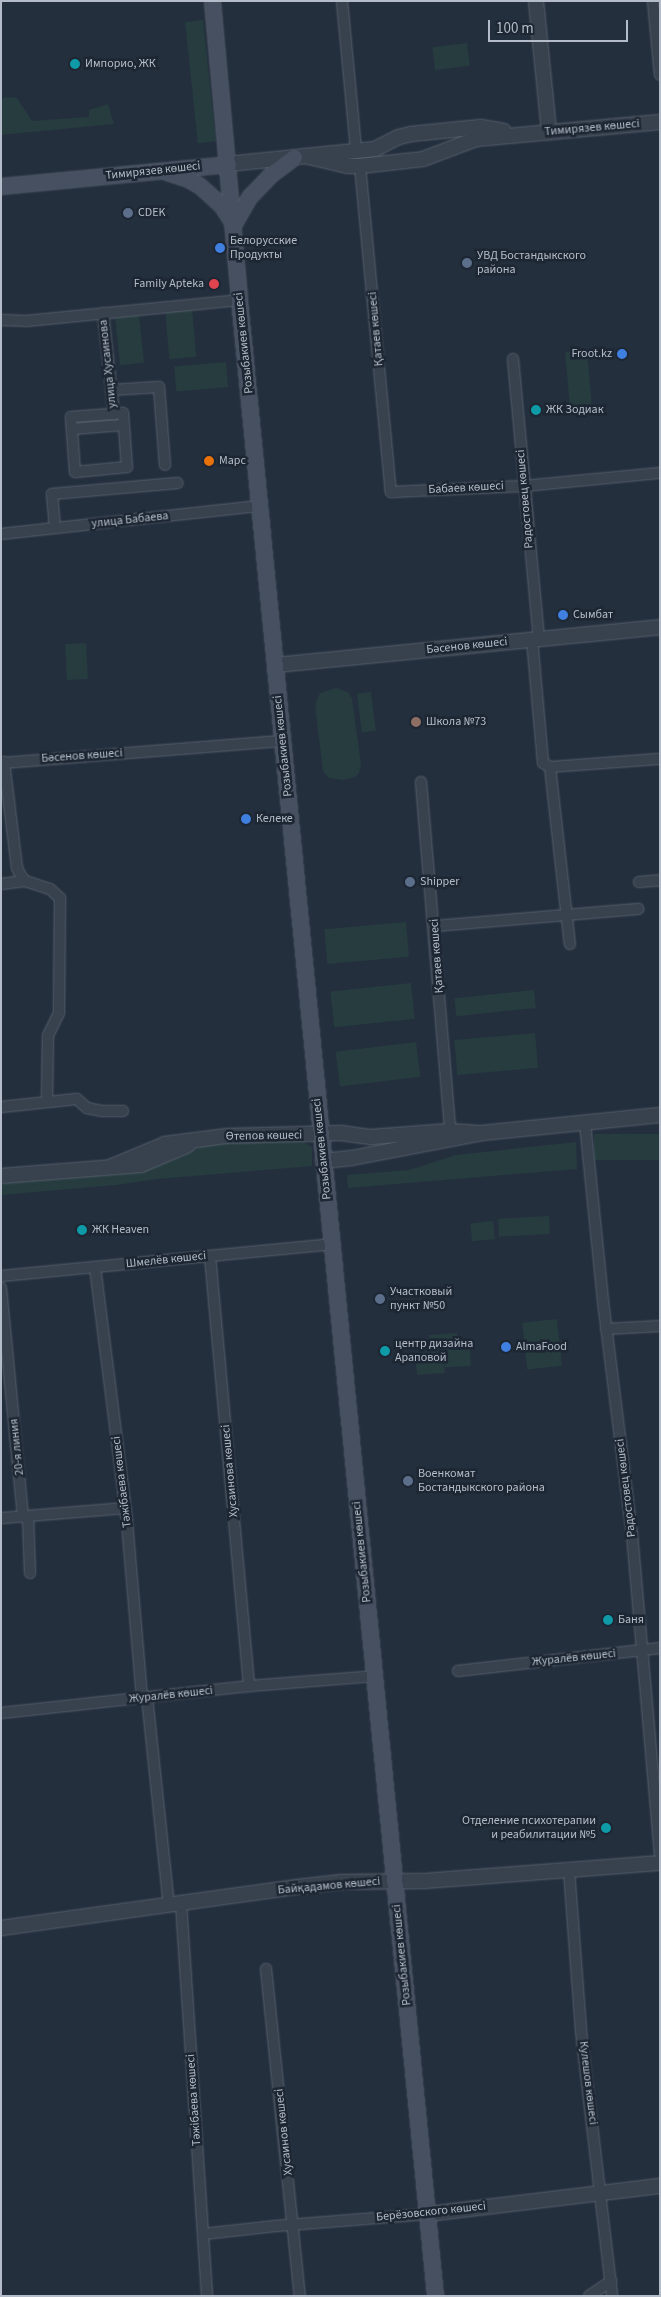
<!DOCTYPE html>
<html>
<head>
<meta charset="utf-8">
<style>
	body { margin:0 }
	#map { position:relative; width:661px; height:2297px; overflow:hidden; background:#242f3e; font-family:"Source Sans 3",sans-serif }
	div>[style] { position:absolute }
	.green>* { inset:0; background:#263c3f; transform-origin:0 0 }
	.roads { filter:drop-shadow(0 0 1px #565f6c) drop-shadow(0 0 1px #565f6c) }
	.minor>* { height:10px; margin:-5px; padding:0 5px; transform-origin:5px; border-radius:5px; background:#38414e }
	.tertiary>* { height:14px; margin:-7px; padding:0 7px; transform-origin:7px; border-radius:7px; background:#38414e }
	.secondary>* { height:15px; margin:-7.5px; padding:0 7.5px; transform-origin:7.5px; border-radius:7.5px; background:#465061 }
	.dots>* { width:14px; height:14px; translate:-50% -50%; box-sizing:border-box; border:2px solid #1d2633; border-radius:50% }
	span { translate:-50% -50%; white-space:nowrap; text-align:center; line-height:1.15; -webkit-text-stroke:5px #1d2633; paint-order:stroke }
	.poi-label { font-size:12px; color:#b4bcc9 }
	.left { translate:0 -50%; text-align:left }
	.right { translate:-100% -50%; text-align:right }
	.street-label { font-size:12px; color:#b4bcc9 }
	.frame { position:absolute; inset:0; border:2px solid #b4bcc9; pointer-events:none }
	.scale { position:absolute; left:488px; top:20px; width:140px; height:22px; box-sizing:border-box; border:2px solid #b4bcc9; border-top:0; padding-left:6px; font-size:15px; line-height:18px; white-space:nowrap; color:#b4bcc9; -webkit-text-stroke:4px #1d2633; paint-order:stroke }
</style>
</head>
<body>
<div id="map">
	<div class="green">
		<div style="left:203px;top:20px;width:122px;height:18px;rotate:84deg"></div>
		<div style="left:467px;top:43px;width:23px;height:35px;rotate:83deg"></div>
		<div style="clip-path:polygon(5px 97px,17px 98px,32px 121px,89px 117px,89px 110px,108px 104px,114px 124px,1px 135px,1px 100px)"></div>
		<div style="left:192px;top:308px;width:49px;height:27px;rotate:85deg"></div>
		<div style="left:139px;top:315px;width:48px;height:24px;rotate:84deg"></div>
		<div style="left:587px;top:350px;width:60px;height:22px;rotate:85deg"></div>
		<div style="left:226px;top:362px;width:25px;height:52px;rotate:85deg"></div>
		<div style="left:86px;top:643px;width:36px;height:21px;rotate:87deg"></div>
		<div style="clip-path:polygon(336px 688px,348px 692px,352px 699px,361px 764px,359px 773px,355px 777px,343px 780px,329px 778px,323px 771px,315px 705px,320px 693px)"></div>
		<div style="left:371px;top:692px;width:39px;height:14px;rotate:83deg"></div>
		<div style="left:406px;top:922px;width:35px;height:82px;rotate:85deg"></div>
		<div style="left:411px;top:983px;width:36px;height:81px;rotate:84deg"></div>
		<div style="left:534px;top:990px;width:18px;height:80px;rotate:84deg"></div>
		<div style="left:535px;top:1033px;width:35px;height:81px;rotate:85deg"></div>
		<div style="left:416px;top:1042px;width:35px;height:81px;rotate:83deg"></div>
		<div style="left:660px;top:1134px;width:26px;height:66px;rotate:90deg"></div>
		<div style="clip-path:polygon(251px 1140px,304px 1142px,312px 1147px,312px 1166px,157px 1179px,116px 1185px,1px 1195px,1px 1185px,7px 1183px,149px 1168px,184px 1155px,203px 1145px)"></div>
		<div style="clip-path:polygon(576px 1142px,577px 1169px,348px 1188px,347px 1175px,409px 1170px,456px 1155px)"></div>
		<div style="left:549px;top:1216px;width:18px;height:51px;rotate:87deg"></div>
		<div style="left:493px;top:1221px;width:18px;height:23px;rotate:84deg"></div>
		<div style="left:557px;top:1319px;width:47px;height:35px;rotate:84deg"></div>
		<div style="clip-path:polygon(457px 1333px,458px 1349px,443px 1350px,445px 1373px,417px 1375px,415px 1352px,430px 1351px,429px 1335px)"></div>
		<div style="left:470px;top:1349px;width:17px;height:26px;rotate:87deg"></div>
	</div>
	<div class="roads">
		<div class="minor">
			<div style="left:342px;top:1px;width:150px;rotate:84.6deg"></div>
			<div style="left:653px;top:1px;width:74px;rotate:84.6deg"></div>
			<div style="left:360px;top:166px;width:327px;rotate:84.6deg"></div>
			<div style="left:391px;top:492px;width:133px;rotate:-2.6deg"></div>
			<div style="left:524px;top:486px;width:137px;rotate:-5.5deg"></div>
			<div style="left:103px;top:313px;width:102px;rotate:83.8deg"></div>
			<div style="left:1px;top:320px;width:25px;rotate:2deg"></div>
			<div style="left:26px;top:321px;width:214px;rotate:-5.6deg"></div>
			<div style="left:513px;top:359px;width:281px;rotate:84.7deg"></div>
			<div style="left:111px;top:390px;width:48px;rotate:-3.6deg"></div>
			<div style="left:159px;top:387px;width:78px;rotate:85.6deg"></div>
			<div style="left:123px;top:413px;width:54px;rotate:85.8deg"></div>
			<div style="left:127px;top:467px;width:52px;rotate:174.5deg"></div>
			<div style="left:75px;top:472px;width:55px;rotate:-94.2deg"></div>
			<div style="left:71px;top:417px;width:52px;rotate:-4.4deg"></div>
			<div style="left:72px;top:429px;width:51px;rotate:-4.5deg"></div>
			<div style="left:55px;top:528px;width:34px;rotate:-95deg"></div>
			<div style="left:52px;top:494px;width:126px;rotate:-5deg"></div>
			<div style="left:1px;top:534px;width:260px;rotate:-6.2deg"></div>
			<div style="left:532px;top:639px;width:124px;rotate:84.9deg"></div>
			<div style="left:543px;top:763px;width:8px;rotate:30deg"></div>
			<div style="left:550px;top:767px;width:110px;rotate:-4.2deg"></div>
			<div style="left:4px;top:762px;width:107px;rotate:83deg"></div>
			<div style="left:17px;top:868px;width:9px;rotate:63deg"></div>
			<div style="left:21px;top:876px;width:6px;rotate:51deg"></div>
			<div style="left:25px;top:881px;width:26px;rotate:18deg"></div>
			<div style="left:50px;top:889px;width:13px;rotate:42deg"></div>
			<div style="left:60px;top:898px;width:115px;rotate:90.5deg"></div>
			<div style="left:59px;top:1013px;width:25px;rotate:116deg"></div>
			<div style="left:48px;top:1036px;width:66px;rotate:90.9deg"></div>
			<div style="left:1px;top:763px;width:282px;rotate:-4.5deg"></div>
			<div style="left:550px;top:767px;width:178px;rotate:83.6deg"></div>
			<div style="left:421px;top:782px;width:350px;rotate:85.2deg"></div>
			<div style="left:639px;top:882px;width:21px;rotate:-5deg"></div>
			<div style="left:1px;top:884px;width:24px;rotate:-7deg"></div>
			<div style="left:434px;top:926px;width:205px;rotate:-4.8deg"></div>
			<div style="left:1px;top:1107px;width:76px;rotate:-6deg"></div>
			<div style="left:77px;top:1099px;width:13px;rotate:42deg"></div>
			<div style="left:87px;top:1108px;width:15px;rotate:11deg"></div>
			<div style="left:102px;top:1111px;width:21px"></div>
			<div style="left:585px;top:1123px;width:187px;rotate:84.2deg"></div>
			<div style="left:604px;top:1309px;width:227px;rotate:82.9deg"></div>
			<div style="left:632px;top:1534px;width:321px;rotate:85deg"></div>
			<div style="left:210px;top:1256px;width:432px;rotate:84.8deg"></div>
			<div style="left:95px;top:1267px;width:257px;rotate:82.8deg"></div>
			<div style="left:127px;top:1522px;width:177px;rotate:85.1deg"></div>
			<div style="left:1px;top:1276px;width:332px;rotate:-5.5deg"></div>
			<div style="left:1px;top:1288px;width:230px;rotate:84.5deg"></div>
			<div style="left:606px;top:1329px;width:54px;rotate:-3.2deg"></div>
			<div style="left:28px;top:1516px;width:57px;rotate:88deg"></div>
			<div style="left:1px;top:1518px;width:124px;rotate:-4.6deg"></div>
			<div style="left:458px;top:1671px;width:203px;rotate:-6.5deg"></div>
			<div style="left:147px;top:1697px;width:209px;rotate:84deg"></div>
			<div style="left:1px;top:1713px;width:249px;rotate:-6.2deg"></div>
			<div style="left:249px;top:1686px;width:126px;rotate:-4.5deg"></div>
			<div style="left:569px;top:1870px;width:161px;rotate:85.7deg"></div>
			<div style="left:581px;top:2031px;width:267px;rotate:83.3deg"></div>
			<div style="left:181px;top:1903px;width:394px;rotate:86.2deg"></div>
			<div style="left:266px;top:1969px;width:329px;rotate:84.1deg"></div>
			<div style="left:203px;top:2234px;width:73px;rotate:-6.3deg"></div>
			<div style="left:276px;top:2226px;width:152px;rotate:-4.5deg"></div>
			<div style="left:589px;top:2296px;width:27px;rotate:-34deg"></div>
		</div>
		<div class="tertiary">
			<div style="left:536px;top:1px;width:132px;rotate:84.3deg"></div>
			<div style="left:305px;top:156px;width:44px;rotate:13.1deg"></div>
			<div style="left:348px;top:166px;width:12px"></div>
			<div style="left:360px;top:166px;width:63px;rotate:-6.3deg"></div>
			<div style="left:423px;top:159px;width:57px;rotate:-20.7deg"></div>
			<div style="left:476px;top:139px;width:185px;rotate:-5.3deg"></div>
			<div style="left:228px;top:164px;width:148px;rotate:-5.8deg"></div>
			<div style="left:375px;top:149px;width:27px;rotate:-27deg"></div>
			<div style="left:399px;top:137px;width:12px;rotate:-14deg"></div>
			<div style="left:411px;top:134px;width:70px;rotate:-5.7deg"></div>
			<div style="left:481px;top:127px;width:23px;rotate:10deg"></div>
			<div style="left:275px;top:665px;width:387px;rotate:-5.6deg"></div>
			<div style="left:323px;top:1161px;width:29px;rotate:-6deg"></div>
			<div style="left:352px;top:1158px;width:132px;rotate:-10.9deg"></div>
			<div style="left:482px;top:1133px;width:179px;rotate:-5.8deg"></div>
			<div style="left:110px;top:1167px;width:60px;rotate:-22.7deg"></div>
			<div style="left:165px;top:1144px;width:63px;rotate:-7.4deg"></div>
			<div style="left:227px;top:1136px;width:114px;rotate:-1.5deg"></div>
			<div style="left:341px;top:1133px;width:30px;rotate:8deg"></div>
			<div style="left:371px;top:1137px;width:79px;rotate:-4.3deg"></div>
			<div style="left:450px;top:1131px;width:32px;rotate:4deg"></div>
			<div style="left:1px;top:1176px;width:140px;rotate:-4.5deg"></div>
			<div style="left:141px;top:1165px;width:51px;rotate:-23.1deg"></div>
			<div style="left:1px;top:1928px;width:299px;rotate:-7.9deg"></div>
			<div style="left:297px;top:1887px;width:45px;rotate:-6.3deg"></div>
			<div style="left:342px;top:1882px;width:83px;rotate:-0.7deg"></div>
			<div style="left:425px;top:1881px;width:236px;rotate:-4.4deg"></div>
			<div style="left:428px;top:2214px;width:234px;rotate:-6.9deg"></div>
		</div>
		<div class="secondary">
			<div style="left:212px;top:1px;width:300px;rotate:84.8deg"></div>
			<div style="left:239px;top:300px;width:2006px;rotate:84.39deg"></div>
			<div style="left:167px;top:172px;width:22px;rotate:18deg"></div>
			<div style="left:188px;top:179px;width:14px;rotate:30deg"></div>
			<div style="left:200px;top:186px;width:30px;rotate:42deg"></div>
			<div style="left:222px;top:206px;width:19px;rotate:58deg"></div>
			<div style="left:1px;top:186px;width:228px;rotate:-5.5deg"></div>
			<div style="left:233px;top:225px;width:34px;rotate:-60deg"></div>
			<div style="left:250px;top:196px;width:29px;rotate:-46deg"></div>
			<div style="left:270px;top:175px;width:30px;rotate:-37deg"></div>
		</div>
	</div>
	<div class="dots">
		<div style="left:75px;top:64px;background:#0f9aa8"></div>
		<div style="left:128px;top:213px;background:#5c6f8a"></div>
		<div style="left:220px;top:248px;background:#3f7fe0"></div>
		<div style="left:467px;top:263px;background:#5c6f8a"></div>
		<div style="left:214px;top:284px;background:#e0444e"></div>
		<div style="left:622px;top:354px;background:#3f7fe0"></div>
		<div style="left:536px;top:410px;background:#0f9aa8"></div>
		<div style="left:209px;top:461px;background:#e8710a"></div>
		<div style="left:563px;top:615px;background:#3f7fe0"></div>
		<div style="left:416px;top:722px;background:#8d6e63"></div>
		<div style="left:246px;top:819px;background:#3f7fe0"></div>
		<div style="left:410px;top:882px;background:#5c6f8a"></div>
		<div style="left:82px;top:1230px;background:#0f9aa8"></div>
		<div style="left:380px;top:1299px;background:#5c6f8a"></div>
		<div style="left:506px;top:1347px;background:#3f7fe0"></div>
		<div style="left:385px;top:1351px;background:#0f9aa8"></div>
		<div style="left:408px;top:1481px;background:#5c6f8a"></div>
		<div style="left:608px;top:1620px;background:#0f9aa8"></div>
		<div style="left:606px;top:1828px;background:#0f9aa8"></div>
	</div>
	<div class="poi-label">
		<span class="left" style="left:85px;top:64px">Импорио, ЖК</span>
		<span class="left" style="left:138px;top:213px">CDEK</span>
		<span class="left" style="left:230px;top:248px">Белорусские<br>Продукты</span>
		<span class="left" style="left:477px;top:263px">УВД Бостандыкского<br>района</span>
		<span class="right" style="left:204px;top:284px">Family Apteka</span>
		<span class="right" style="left:612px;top:354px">Froot.kz</span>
		<span class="left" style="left:546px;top:410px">ЖК Зодиак</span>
		<span class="left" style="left:219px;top:461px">Марс</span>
		<span class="left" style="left:573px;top:615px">Сымбат</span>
		<span class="left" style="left:426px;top:722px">Школа №73</span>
		<span class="left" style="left:256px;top:819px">Келеке</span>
		<span class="left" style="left:420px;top:882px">Shipper</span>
		<span class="left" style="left:92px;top:1230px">ЖК Heaven</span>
		<span class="left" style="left:390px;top:1299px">Участковый<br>пункт №50</span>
		<span class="left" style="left:395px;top:1351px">центр дизайна<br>Араповой</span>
		<span class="left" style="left:516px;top:1347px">AlmaFood</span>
		<span class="left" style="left:418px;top:1481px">Военкомат<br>Бостандыкского района</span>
		<span class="left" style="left:618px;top:1620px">Баня</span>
		<span class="right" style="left:596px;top:1828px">Отделение психотерапии<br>и реабилитации №5</span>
	</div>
	<div class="street-label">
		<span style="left:592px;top:128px;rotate:-5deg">Тимирязев көшесі</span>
		<span style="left:153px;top:171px;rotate:-6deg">Тимирязев көшесі</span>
		<span style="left:376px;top:329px;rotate:-95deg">Қатаев көшесі</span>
		<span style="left:244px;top:343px;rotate:-96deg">Розыбакиев көшесі</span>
		<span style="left:108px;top:364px;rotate:-96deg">улица Хусаинова</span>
		<span style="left:466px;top:488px;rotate:-3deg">Бабаев көшесі</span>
		<span style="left:525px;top:499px;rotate:-95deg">Радостовец көшесі</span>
		<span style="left:130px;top:520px;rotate:-6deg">улица Бабаева</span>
		<span style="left:467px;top:646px;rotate:-6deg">Бәсенов көшесі</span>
		<span style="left:283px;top:746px;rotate:-96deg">Розыбакиев көшесі</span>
		<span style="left:82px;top:756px;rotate:-4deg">Бәсенов көшесі</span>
		<span style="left:437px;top:956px;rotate:-94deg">Қатаев көшесі</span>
		<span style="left:264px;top:1136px;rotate:-1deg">Өтепов көшесі</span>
		<span style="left:322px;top:1149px;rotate:-96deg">Розыбакиев көшесі</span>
		<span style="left:166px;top:1260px;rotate:-6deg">Шмелёв көшесі</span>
		<span style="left:17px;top:1447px;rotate:-96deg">20-я линия</span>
		<span style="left:230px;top:1471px;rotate:-95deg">Хусаинова көшесі</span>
		<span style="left:122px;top:1482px;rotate:-97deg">Тәжібаева көшесі</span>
		<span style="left:626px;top:1488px;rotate:-97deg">Радостовец көшесі</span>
		<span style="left:362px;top:1552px;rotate:-96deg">Розыбакиев көшесі</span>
		<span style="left:574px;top:1658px;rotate:-6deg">Журалёв көшесі</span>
		<span style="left:171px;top:1695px;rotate:-6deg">Журалёв көшесі</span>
		<span style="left:329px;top:1886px;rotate:-5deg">Байқадамов көшесі</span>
		<span style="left:402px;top:1955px;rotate:-96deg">Розыбакиев көшесі</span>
		<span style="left:588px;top:2083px;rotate:83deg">Кулешов көшесі</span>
		<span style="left:194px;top:2100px;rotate:-94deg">Тәжібаева көшесі</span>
		<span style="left:284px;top:2132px;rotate:-96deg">Хусаинов көшесі</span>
		<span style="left:431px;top:2212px;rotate:-6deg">Берёзовского көшесі</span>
	</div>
	<div class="frame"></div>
	<div class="scale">100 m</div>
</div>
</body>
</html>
